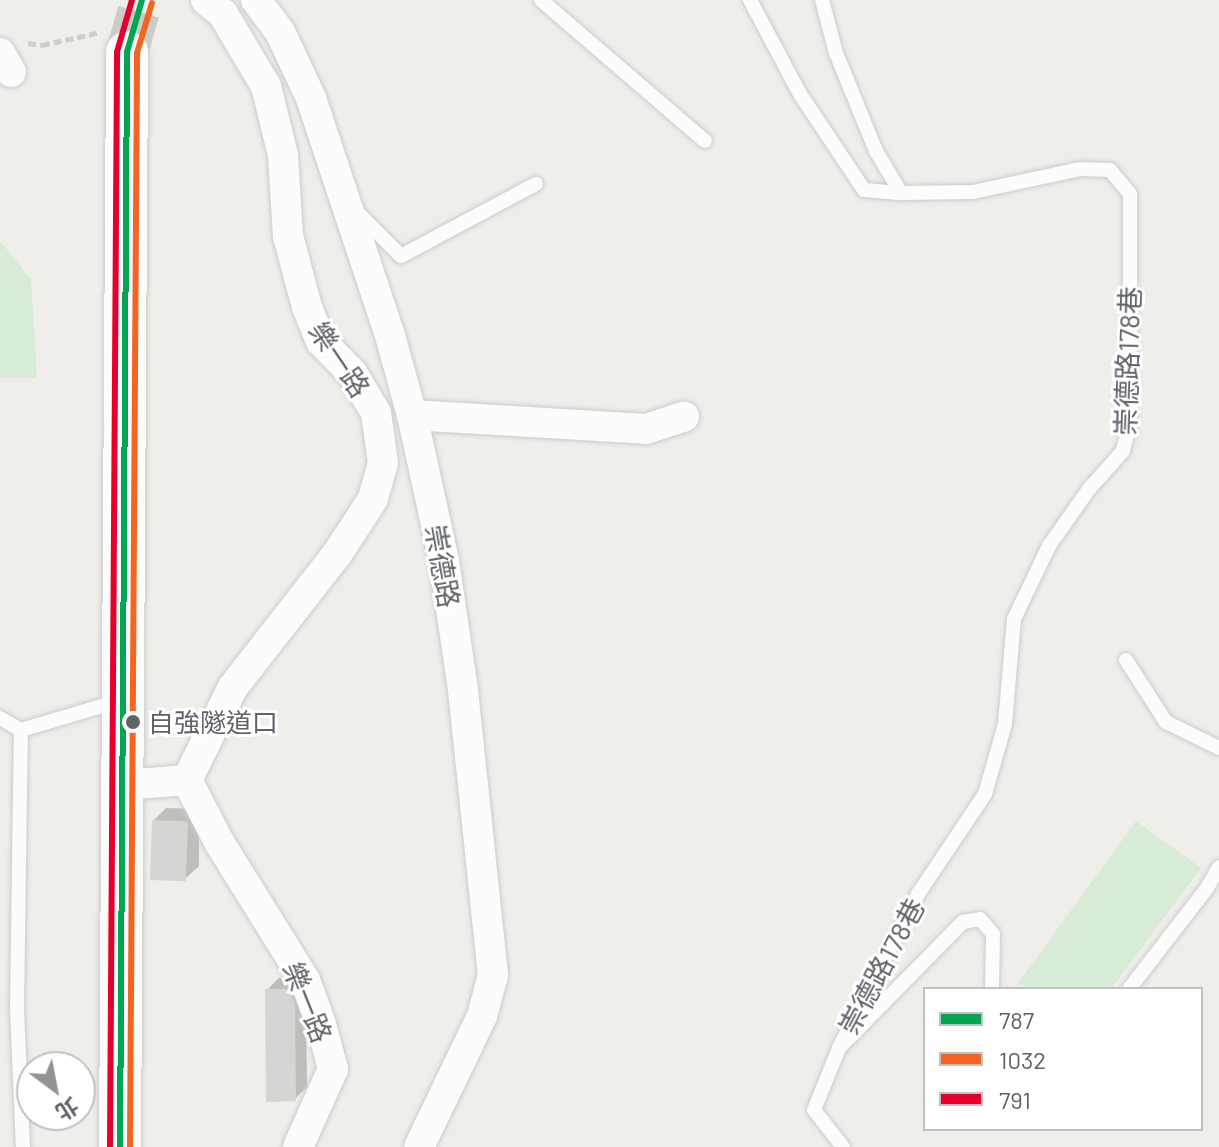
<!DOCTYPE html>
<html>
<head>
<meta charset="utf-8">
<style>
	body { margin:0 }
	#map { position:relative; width:1219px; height:1147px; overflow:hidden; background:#efeeea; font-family:Barlow,"Noto Sans TC",sans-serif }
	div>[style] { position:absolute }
	.green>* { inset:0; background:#d8ebd6 }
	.shadow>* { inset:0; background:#0003 }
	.building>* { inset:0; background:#d6d5d3; transform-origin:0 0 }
	.secondary-tunnel>* { height:42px; margin-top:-21px; transform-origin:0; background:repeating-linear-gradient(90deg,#cbcbca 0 42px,transparent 0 63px) }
	.path>* { height:5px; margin-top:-2.5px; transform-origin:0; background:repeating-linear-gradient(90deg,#cacfcc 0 8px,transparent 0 12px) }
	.roads { filter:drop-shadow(0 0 2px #cbcccc) drop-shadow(0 0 2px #cbcccc) }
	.lane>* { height:14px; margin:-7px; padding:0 7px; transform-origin:7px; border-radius:7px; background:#fdfcfc }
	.street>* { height:30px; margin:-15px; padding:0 15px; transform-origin:15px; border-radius:15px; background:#fdfcfc }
	.secondary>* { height:42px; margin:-21px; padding:0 21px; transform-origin:21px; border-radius:21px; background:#fdfcfc }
	.bus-1>* { height:6px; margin:-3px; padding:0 3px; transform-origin:3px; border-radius:3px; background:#00a651 }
	.bus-2>* { height:6px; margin:-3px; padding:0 3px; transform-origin:3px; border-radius:3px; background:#f26522 }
	.bus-3>* { height:6px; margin:-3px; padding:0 3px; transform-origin:3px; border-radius:3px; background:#e4002b }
	.dots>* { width:22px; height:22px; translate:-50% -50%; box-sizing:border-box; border:4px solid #fff; border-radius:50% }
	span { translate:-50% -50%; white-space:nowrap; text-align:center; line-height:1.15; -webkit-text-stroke:6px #fff; paint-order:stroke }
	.bus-label { font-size:26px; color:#5f6368 }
	.left { translate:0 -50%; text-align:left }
	.street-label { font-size:28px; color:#5f6368 }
	.legend { position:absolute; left:923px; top:987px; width:280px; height:144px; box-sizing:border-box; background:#fff; border:2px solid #bfc1c3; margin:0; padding:10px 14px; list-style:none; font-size:24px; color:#5f6368 }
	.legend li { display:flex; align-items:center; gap:16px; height:40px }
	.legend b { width:40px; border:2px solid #bfc1c3 }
	.north { position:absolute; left:16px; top:1051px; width:80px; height:80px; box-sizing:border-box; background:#fff; border:2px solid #bfc1c3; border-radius:50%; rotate:148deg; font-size:22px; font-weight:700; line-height:32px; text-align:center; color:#5f6368 }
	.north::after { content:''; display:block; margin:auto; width:28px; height:36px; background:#919496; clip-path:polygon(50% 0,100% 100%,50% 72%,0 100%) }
</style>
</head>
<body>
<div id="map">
	<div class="green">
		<div style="clip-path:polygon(0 241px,31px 279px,37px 378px,0 378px)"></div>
		<div style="clip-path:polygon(1136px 821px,1201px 868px,1111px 989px,1033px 989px,1018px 983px)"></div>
	</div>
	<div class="shadow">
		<div style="clip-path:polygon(166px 808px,199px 809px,199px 866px,186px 878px,154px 820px)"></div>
		<div style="clip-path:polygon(301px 977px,306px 991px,307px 1087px,295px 1099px,267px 990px,279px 978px)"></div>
	</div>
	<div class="building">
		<div style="left:152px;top:820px;width:36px;height:60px;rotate:2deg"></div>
		<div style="clip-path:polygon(265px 989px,289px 989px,295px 1004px,296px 1101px,266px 1102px)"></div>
	</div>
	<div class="secondary-tunnel">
		<div style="left:127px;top:52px;width:54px;rotate:-73.9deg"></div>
	</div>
	<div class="path">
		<div style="left:28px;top:43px;width:14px;rotate:8deg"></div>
		<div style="left:42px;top:45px;width:60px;rotate:-12.4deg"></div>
	</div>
	<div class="roads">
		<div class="lane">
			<div style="left:541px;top:0;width:216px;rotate:40.7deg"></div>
			<div style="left:750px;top:0;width:106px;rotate:62deg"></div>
			<div style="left:800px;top:94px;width:115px;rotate:56.3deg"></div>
			<div style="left:864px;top:190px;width:37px;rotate:5deg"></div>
			<div style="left:822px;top:0;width:55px;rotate:75.2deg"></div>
			<div style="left:836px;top:53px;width:106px;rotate:67.8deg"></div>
			<div style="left:876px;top:151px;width:49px;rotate:59.2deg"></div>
			<div style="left:901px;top:193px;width:72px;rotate:-0.8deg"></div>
			<div style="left:973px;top:192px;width:109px;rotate:-12.1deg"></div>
			<div style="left:1080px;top:169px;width:30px;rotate:2deg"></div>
			<div style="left:1110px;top:170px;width:31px;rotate:50deg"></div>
			<div style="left:1130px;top:194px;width:230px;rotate:90deg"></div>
			<div style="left:1130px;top:424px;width:28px;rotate:105deg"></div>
			<div style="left:1123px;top:451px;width:51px;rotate:131.8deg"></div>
			<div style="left:1089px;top:489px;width:70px;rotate:125.1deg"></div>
			<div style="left:1049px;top:546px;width:81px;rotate:115.6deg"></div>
			<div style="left:1014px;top:619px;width:105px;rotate:94.9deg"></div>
			<div style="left:1005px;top:724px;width:73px;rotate:105.9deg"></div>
			<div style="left:985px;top:794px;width:120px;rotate:123.8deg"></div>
			<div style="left:918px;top:894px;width:173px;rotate:117.2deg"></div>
			<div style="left:355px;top:210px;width:65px;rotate:45deg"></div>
			<div style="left:401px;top:256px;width:153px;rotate:-28.1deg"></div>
			<div style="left:1126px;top:660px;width:74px;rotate:57.2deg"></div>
			<div style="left:1166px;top:722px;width:59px;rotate:26.1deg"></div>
			<div style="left:0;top:718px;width:24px;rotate:30deg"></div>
			<div style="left:1129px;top:989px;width:128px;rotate:-52.3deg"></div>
			<div style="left:1207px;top:888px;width:24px;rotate:-60deg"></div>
			<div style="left:23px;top:1147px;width:140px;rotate:-92.5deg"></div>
			<div style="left:17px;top:1007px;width:277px;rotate:-89.2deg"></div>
			<div style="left:21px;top:730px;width:102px;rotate:-16.5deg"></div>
			<div style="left:843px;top:1147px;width:47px;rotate:-128.1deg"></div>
			<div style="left:814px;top:1110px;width:67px;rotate:-68deg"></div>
			<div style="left:839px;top:1048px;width:177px;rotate:-45.5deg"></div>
			<div style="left:963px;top:922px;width:17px;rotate:-10deg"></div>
			<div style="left:980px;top:919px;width:20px;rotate:49deg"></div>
			<div style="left:993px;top:934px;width:55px;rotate:91deg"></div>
		</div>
		<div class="street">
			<div style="left:206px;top:0;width:22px;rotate:39deg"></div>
			<div style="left:223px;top:14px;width:84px;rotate:59.2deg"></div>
			<div style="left:266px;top:86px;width:71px;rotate:76.2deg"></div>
			<div style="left:283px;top:155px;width:81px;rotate:86.5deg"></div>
			<div style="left:288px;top:236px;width:73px;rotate:75deg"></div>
			<div style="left:307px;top:307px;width:37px;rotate:68deg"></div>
			<div style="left:321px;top:341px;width:46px;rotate:45.9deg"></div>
			<div style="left:353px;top:374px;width:45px;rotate:59.5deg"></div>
			<div style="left:376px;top:413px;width:50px;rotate:82deg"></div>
			<div style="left:383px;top:463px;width:37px;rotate:106deg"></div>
			<div style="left:373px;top:499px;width:66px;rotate:123.2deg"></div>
			<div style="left:337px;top:554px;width:169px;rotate:128deg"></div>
			<div style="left:233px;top:687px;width:104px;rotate:116.3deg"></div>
			<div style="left:187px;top:780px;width:70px;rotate:62.7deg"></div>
			<div style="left:219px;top:842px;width:163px;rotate:58.1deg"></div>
			<div style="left:305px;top:980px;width:47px;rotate:70deg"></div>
			<div style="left:321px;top:1024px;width:47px;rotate:75.1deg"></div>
			<div style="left:333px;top:1069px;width:85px;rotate:114.2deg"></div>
			<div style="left:256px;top:0;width:40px;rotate:53deg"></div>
			<div style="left:280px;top:32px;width:73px;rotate:64.8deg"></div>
			<div style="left:311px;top:98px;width:254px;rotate:71.6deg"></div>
			<div style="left:391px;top:339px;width:79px;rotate:74.6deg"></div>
			<div style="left:412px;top:415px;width:149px;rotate:77.6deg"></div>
			<div style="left:444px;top:561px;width:130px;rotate:81.6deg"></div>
			<div style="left:463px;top:690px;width:287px;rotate:84deg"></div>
			<div style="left:493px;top:975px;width:42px;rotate:105deg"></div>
			<div style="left:482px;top:1016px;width:145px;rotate:115.7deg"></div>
			<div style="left:0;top:53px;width:22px;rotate:60deg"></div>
			<div style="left:412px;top:415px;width:234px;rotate:3.4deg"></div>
			<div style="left:646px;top:429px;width:40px;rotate:-18deg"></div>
			<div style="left:124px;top:785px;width:63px;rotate:-4.5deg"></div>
		</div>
		<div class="secondary">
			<div style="left:120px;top:1147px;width:1095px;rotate:-89.63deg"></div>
		</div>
	</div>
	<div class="bus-1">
		<div style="left:120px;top:1147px;width:1095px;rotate:-89.63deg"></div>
		<div style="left:127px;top:52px;width:54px;rotate:-73.9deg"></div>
	</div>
	<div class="bus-2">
		<div style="left:130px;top:1147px;width:1094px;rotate:-89.63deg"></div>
		<div style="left:137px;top:53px;width:52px;rotate:-73.3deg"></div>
	</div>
	<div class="bus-3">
		<div style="left:110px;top:1147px;width:1095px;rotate:-89.63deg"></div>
		<div style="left:117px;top:52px;width:54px;rotate:-73.9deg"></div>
	</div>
	<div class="dots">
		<div style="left:133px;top:722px;background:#5f6368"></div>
	</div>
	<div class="bus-label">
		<span class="left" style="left:148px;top:722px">自強隧道口</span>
	</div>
	<div class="street-label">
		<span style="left:340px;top:359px;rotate:56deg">樂一路</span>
		<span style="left:1127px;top:361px;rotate:-88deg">崇德路178巷</span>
		<span style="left:443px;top:566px;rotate:80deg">崇德路</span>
		<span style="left:881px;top:966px;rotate:-62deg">崇德路178巷</span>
		<span style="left:308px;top:1002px;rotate:68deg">樂一路</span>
	</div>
	<ul class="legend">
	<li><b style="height:10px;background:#00a651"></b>787</li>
	<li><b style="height:10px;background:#f26522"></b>1032</li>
	<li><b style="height:10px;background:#e4002b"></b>791</li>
	</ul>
	<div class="north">北</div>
</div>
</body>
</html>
